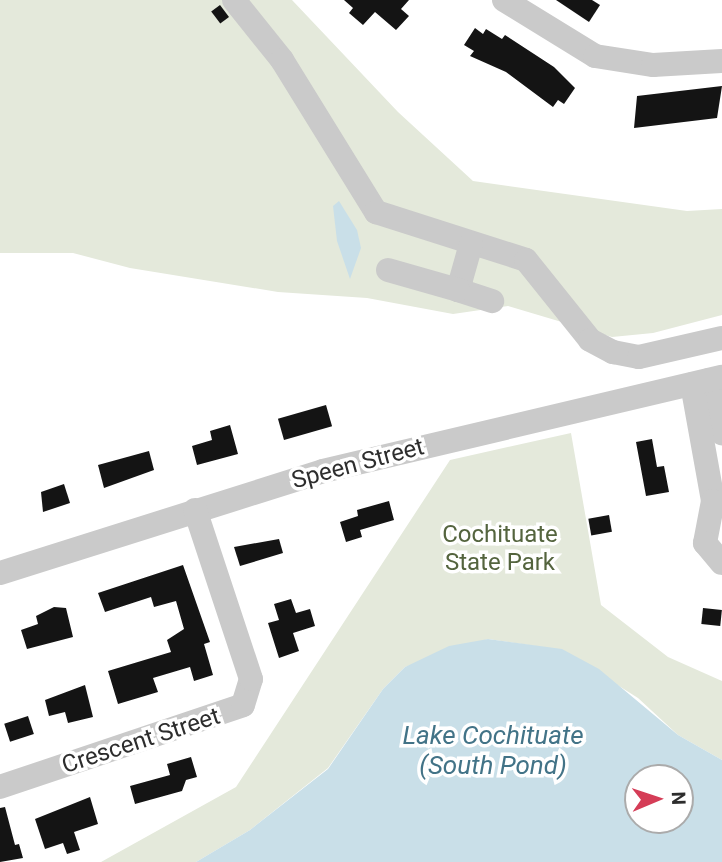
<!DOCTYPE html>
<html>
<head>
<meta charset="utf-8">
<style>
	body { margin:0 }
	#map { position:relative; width:722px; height:862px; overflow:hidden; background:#fff; font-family:Roboto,sans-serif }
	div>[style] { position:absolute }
	.green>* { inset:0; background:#e4e9db }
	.water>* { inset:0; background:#c9dfe8 }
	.building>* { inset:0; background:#141414; transform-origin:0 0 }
	.minor>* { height:24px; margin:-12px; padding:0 12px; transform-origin:12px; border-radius:12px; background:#cacaca }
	span { translate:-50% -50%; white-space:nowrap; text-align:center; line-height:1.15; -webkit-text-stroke:7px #fff; paint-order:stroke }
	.street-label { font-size:24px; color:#2d2d2d }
	.park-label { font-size:24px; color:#54643e }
	.water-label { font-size:26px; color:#427387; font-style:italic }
	.north { position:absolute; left:624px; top:764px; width:70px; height:70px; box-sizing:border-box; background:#fff; border:2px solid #ababab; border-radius:50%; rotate:88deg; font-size:19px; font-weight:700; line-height:28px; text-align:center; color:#2d2d2d }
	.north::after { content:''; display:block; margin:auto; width:24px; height:32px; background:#d53d57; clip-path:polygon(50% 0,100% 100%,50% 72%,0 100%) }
</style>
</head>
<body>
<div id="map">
	<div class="green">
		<div style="clip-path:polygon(0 0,292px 0,398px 112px,473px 181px,687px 211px,722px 209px,722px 315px,653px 333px,612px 337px,508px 306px,453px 314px,367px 298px,278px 292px,130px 268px,73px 253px,0 253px)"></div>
		<div style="clip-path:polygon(571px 433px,601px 605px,668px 657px,722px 681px,722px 760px,678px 735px,638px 698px,562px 650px,488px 639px,405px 667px,383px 689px,328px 768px,250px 830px,196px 862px,101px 862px,236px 787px,450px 460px)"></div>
	</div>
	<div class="water">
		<div style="clip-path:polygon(339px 201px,357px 230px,361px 248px,350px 279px,337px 241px,333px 206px)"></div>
		<div style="clip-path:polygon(evenodd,488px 639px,562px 649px,599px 669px,678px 735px,722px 760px,722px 862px,196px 862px,250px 830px,328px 769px,383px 689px,405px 667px,449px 646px,488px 639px,680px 778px,680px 820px,638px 820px,638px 778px,680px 778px)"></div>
	</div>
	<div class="building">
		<div style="clip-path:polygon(344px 0,409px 0,401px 9px,409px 16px,396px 30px,375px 12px,363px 25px,349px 13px,353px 8px)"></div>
		<div style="clip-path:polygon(556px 0,592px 0,600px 5px,589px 22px)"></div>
		<div style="left:220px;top:5px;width:15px;height:11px;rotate:53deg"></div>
		<div style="clip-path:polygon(475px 28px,483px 34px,486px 29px,502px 39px,505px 35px,554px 67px,575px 88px,564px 104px,558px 100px,553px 107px,506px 72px,470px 56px,474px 51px,464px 45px)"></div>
		<div style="clip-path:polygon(722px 86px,717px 118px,634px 128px,637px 96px)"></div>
		<div style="left:326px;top:405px;width:22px;height:50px;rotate:74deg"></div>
		<div style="clip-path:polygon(230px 425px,238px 454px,197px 465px,192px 446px,212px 440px,210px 431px)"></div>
		<div style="clip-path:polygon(652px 439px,657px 467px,664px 466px,669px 492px,646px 496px,636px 442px)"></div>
		<div style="clip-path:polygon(149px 451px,154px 470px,104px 488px,98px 465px)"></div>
		<div style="clip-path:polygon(64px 484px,70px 503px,43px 512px,41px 492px)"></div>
		<div style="clip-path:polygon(389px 501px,394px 520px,360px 530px,362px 537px,346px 542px,340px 522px,358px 516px,357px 510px)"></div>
		<div style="left:609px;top:515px;width:17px;height:21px;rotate:80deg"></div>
		<div style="clip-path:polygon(279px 539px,283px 553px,240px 566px,234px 547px)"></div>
		<div style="clip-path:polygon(183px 565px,210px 642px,204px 644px,213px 675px,194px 681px,190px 667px,153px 678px,158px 692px,118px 704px,108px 671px,171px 652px,167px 640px,184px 629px,176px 601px,154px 607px,151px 597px,105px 612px,98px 593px)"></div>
		<div style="clip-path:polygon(291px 599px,296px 613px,310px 609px,315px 626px,293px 633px,299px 651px,279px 658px,268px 623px,279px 620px,274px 604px)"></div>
		<div style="clip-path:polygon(54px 607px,66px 608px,73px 637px,27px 649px,21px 630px,38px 624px,36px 616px)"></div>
		<div style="left:703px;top:608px;width:19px;height:16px;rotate:6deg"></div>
		<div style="clip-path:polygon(85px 685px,93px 717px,68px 723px,65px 712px,49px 716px,45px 700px)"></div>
		<div style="left:28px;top:716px;width:19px;height:25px;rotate:72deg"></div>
		<div style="clip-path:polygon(191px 757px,197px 777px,186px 780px,182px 791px,135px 804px,130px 786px,170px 775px,167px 764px)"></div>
		<div style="clip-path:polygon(90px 797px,98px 824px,74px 832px,80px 850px,67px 854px,63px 843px,45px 849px,35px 819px)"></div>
		<div style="clip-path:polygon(5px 807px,15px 845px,19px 844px,23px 858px,0 862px,0 808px)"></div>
	</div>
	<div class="minor">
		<div style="left:234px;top:0;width:77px;rotate:51.3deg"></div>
		<div style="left:282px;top:60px;width:179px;rotate:58.3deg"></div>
		<div style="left:376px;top:212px;width:157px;rotate:17.7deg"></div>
		<div style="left:526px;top:260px;width:102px;rotate:51.3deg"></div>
		<div style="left:590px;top:340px;width:26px;rotate:28deg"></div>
		<div style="left:613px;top:352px;width:26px;rotate:11deg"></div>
		<div style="left:639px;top:357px;width:85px;rotate:-12.9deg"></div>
		<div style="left:504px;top:0;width:107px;rotate:31.6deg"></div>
		<div style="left:595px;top:56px;width:59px;rotate:8.8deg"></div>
		<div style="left:653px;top:65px;width:69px;rotate:-3.3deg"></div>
		<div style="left:471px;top:244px;width:48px;rotate:105.8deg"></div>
		<div style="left:458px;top:290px;width:36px;rotate:18deg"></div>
		<div style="left:388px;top:270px;width:73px;rotate:15.9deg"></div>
		<div style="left:709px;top:380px;width:55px;rotate:76.2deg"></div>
		<div style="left:692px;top:384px;width:119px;rotate:79.8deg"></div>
		<div style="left:713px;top:501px;width:43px;rotate:100.8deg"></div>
		<div style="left:705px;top:543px;width:26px;rotate:50deg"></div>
		<div style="left:0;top:573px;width:339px;rotate:-17.5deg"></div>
		<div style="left:323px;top:471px;width:410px;rotate:-13.3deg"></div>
		<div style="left:0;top:787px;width:256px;rotate:-18.6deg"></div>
		<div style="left:243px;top:705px;width:27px;rotate:-73deg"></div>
		<div style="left:251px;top:679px;width:178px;rotate:-108.3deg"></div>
	</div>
	<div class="street-label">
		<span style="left:358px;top:464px;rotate:-15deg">Speen Street</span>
		<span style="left:141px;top:741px;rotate:-18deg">Crescent Street</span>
	</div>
	<div class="park-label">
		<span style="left:500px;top:549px">Cochituate<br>State Park</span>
	</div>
	<div class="water-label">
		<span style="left:493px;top:751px">Lake Cochituate<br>(South Pond)</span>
	</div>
	<div class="north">N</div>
</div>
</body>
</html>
